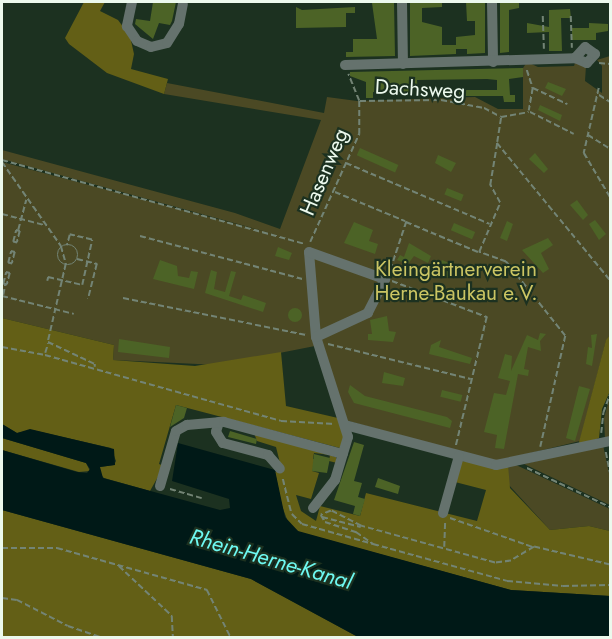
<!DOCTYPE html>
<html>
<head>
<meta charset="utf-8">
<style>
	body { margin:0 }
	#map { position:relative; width:612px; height:639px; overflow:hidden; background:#1c3120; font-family:Jost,sans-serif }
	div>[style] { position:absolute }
	.green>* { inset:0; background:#4b4924 }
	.forest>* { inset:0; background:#635f16 }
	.water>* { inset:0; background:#001917 }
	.building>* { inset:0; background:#4c6326; transform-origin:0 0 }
	.round { border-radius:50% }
	.path>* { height:1.5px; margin-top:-0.75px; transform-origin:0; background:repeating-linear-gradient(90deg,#738475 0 6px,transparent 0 9px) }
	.path>.ring { margin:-0.75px; padding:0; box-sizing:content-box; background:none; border:1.5px solid #738475; border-radius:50% }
	.minor>* { height:10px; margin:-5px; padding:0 5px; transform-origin:5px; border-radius:5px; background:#65726d }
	span { translate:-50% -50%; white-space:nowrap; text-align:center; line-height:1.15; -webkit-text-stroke:4.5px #1c3120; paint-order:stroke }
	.street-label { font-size:21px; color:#ecf9ed }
	.park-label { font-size:21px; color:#cbc563 }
	.water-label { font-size:22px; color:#6ef9f2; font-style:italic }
	.frame { position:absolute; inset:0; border:3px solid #ecf9ed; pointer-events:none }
</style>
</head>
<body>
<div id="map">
	<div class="green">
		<div style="clip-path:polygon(610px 56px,610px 335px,606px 341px,580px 441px,493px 462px,338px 418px,315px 346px,219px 365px,113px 360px,114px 345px,2px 318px,2px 162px,281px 236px,2px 159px,2px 150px,235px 213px,280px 229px,321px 120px,164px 94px,167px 83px,324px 113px,327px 97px,357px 101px,475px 97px,498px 109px,523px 109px,523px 68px,527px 62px,538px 67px,574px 66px,575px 63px,586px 66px,585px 81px,602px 93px,602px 66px,597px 60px)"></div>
		<div style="clip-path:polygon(610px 396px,610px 439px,605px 440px,604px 418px)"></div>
		<div style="clip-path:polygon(603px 445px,610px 478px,610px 505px,524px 464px)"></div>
		<div style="clip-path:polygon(514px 464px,610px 509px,610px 531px,589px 526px,550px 530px,508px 484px,506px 469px)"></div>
	</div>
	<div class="forest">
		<div style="clip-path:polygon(84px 2px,105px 2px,100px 11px,118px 20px,130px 36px,134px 54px,131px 69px,168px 79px,164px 94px,107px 73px,69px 44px,65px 38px)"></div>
		<div style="clip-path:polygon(2px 318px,114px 345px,113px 360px,195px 366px,281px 352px,286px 406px,338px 418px,344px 436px,340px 448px,176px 405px,159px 464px,164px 466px,150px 491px,104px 478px,100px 474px,100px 467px,114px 465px,116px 461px,111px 448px,32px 430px,17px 433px,2px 424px)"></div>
		<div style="clip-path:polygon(610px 335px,610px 391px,602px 409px,599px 438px,578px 446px,606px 340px)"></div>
		<div style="clip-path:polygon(254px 433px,336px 457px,337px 463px,329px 461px,330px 455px,314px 453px,313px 459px,318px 460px,312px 471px,319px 473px,311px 499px,296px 495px,301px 511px,316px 521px,320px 506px,360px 516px,366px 493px,477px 521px,486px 490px,455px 482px,461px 461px,508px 465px,510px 488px,550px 530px,589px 526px,610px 531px,610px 596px,511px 590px,299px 532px,288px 522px,282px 506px,275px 472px,282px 471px,276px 447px,257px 441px)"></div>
		<div style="clip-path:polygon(2px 438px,86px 463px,90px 471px,79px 472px,2px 450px)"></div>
		<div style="clip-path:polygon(2px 510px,251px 579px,358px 637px,2px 637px)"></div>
	</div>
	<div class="water">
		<div style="clip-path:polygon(2px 424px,17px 433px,30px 429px,114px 449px,115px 465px,100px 467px,103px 478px,220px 510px,230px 508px,229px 499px,172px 481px,178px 443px,275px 470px,285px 517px,298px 531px,511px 590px,610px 596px,610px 637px,358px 637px,251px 579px,2px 510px,2px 450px,77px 472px,87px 473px,90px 469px,86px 463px,2px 438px)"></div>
	</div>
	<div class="building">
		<div style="clip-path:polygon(153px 2px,176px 2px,172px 21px,170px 25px,159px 23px,153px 39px,135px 24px,136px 19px,150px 21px)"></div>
		<div style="clip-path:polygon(394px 2px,395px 56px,346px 57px,346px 52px,353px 52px,353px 39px,377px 39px,372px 3px)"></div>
		<div style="clip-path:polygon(410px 2px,442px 2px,442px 7px,422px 8px,422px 22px,442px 27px,442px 45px,456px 45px,456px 37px,475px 35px,475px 21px,467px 21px,466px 2px,485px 2px,485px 53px,467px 54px,467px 49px,456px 49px,456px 54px,410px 56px)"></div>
		<div style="clip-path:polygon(500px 2px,519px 2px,519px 8px,509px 10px,509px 52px,500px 53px)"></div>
		<div style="clip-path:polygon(296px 7px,302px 10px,355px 7px,355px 13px,346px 13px,346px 27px,296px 28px)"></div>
		<div style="clip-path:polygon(570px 9px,571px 18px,561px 18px,562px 51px,549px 51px,549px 32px,527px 33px,527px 23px,549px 27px,549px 10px)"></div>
		<div style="clip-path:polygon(589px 23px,608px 24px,608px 31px,596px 33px,596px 40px,572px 40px,572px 28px,589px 28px)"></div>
		<div style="clip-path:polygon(523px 68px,523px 77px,509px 79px,510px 95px,515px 95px,515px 102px,504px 102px,503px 96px,459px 96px,459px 90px,497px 90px,497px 80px,487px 79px,417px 80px,418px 93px,373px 92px,373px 98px,366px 98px,366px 82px,350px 76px,350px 72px)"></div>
		<div style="clip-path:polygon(548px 82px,566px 89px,562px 96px,545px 88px)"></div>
		<div style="clip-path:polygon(540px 105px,562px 115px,560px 121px,538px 110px)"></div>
		<div style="left:360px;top:148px;width:42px;height:8px;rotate:24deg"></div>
		<div style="clip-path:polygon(535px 153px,548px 169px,544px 173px,529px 159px)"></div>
		<div style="clip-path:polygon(438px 155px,456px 163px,451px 172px,435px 163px)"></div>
		<div style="left:447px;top:188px;width:18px;height:7px;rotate:22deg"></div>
		<div style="clip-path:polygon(577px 200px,588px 215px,583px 220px,570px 205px)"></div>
		<div style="clip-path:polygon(595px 220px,606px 234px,599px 240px,589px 224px)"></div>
		<div style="clip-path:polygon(507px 221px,513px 224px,507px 241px,500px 238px)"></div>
		<div style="clip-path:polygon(354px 222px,373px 230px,369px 241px,378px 244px,375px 254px,344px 243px)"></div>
		<div style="left:454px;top:223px;width:23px;height:8px;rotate:23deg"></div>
		<div style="clip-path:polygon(548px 238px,553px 245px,541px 253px,549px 269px,543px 273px,522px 250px)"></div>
		<div style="clip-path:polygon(409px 243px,431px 256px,428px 263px,414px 256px,408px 264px,397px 260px,400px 255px,404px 257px)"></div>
		<div style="clip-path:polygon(278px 247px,292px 253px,289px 260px,275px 256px)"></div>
		<div style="clip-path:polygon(160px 260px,177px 266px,178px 276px,189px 278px,191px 271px,198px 272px,194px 289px,153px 279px)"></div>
		<div style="clip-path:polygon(442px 260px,456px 266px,449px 278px,437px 273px)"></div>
		<div style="clip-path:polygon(211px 270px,217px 272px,214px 289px,225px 292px,231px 271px,236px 272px,229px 296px,241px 300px,243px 295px,266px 303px,263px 312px,205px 293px)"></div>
		<div class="round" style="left:288px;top:308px;width:14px;height:14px"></div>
		<div style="clip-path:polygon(387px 316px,389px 331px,396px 332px,393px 342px,368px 340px,368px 334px,372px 334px,370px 320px)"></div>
		<div style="clip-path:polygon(540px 333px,546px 334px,540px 341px,541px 351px,528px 347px,524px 369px,529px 370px,528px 376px,518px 374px,504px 449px,495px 448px,497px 435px,484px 432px,494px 393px,506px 395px,510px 381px,498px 378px,505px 354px,512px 356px,511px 371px,527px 335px,538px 340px)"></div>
		<div style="clip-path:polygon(597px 334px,592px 366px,586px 364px,588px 347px,592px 348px,591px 335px)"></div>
		<div style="clip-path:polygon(119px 339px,170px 347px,169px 358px,118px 352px)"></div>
		<div style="clip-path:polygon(441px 340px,439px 347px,472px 358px,470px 364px,429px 354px,431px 345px)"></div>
		<div style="clip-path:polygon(384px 372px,405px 378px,403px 386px,382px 383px)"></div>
		<div style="clip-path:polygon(350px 385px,365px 396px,447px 417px,452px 421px,450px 428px,354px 403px,348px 392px)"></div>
		<div style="clip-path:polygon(579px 386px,590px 389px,575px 441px,566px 438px)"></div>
		<div style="left:442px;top:390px;width:21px;height:7px;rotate:14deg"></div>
		<div style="clip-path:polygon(176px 405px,187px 408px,184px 418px,170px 427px)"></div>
		<div style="clip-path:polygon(230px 431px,257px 439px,256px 444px,228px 437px)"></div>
		<div style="clip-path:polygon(354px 442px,364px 445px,354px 481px,362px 483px,358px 497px,365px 499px,360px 516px,353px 514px,355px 506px,334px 500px)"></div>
		<div style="clip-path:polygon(314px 454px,330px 458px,327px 473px,312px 471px)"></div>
		<div style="clip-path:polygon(378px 478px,400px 486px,398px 494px,375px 487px)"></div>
	</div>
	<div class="path">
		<div style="left:543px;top:16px;width:33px;rotate:88deg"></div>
		<div style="left:571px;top:16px;width:32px;rotate:88deg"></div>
		<div style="left:599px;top:63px;width:11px;rotate:5deg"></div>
		<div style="left:527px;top:70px;width:19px;rotate:72deg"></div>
		<div style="left:533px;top:88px;width:23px;rotate:100deg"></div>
		<div style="left:533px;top:88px;width:38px;rotate:25deg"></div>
		<div style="left:599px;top:88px;width:67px;rotate:103deg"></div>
		<div style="left:584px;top:153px;width:51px;rotate:59.4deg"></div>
		<div style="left:599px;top:95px;width:13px;rotate:32deg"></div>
		<div style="left:360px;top:101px;width:81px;rotate:-0.7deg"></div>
		<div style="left:441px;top:100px;width:44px;rotate:10.5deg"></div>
		<div style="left:484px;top:108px;width:19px;rotate:28deg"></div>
		<div style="left:501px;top:117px;width:28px;rotate:-10deg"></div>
		<div style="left:530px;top:112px;width:49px;rotate:26.6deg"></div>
		<div style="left:588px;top:135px;width:26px;rotate:32deg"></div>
		<div style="left:497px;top:142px;width:25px;rotate:-81deg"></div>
		<div style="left:2px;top:160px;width:313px;rotate:15.5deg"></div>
		<div style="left:2px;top:162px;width:103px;rotate:54.9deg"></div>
		<div style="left:61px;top:246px;width:19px;rotate:74deg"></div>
		<div style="left:66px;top:264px;width:80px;rotate:103deg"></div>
		<div style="left:48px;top:342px;width:52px;rotate:25.1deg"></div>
		<div style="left:95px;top:364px;width:3px;rotate:90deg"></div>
		<div style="left:346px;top:163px;width:156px;rotate:23deg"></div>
		<div style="left:335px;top:192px;width:76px;rotate:22.5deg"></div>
		<div style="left:2px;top:214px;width:43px;rotate:14.7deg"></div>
		<div style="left:16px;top:230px;width:4px;rotate:14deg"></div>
		<div style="left:20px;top:231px;width:12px;rotate:104deg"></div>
		<div style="left:17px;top:243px;width:4px;rotate:-166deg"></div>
		<div style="left:13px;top:242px;width:12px;rotate:-76deg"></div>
		<div style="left:18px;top:230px;width:31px;rotate:-75deg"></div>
		<div style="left:140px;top:236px;width:169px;rotate:14.8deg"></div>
		<div style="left:310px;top:242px;width:119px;rotate:-65.6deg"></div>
		<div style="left:359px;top:134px;width:33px;rotate:-90deg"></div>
		<div style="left:359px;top:101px;width:29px;rotate:-112deg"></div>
		<div class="ring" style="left:58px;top:245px;width:18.5px;height:18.5px"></div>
		<div style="left:11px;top:251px;width:4px;rotate:14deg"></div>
		<div style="left:15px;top:252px;width:12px;rotate:104deg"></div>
		<div style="left:12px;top:264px;width:4px;rotate:-166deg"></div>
		<div style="left:8px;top:263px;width:12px;rotate:-76deg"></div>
		<div style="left:77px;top:259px;width:21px;rotate:14deg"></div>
		<div style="left:97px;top:264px;width:36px;rotate:104deg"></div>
		<div style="left:390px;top:270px;width:51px;rotate:-71.6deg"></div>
		<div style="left:406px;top:222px;width:78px;rotate:22.6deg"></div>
		<div style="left:6px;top:272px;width:4px;rotate:14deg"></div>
		<div style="left:10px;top:273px;width:12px;rotate:104deg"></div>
		<div style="left:7px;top:285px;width:4px;rotate:-166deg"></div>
		<div style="left:3px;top:284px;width:12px;rotate:-76deg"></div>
		<div style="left:47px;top:281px;width:4px;rotate:-76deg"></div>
		<div style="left:48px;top:277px;width:35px;rotate:13deg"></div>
		<div style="left:82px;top:285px;width:46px;rotate:-77.5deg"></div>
		<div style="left:92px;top:240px;width:23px;rotate:-167deg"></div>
		<div style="left:70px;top:235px;width:11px;rotate:105deg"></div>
		<div style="left:392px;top:281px;width:102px;rotate:20.8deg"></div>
		<div style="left:487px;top:317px;width:133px;rotate:103.5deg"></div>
		<div style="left:3px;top:295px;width:10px;rotate:-79deg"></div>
		<div style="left:2px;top:296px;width:74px;rotate:14deg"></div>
		<div style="left:123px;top:298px;width:188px;rotate:11.4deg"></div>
		<div style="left:328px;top:344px;width:147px;rotate:13.8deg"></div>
		<div style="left:2px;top:347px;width:44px;rotate:10.5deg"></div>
		<div style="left:45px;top:355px;width:245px;rotate:15.6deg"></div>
		<div style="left:281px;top:421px;width:54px;rotate:3.2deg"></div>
		<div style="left:45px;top:353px;width:10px;rotate:-73deg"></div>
		<div style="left:601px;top:433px;width:20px;rotate:-84deg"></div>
		<div style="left:603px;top:413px;width:20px;rotate:-70deg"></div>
		<div style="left:540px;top:447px;width:114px;rotate:-77.3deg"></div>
		<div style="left:565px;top:336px;width:95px;rotate:-128.6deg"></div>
		<div style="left:506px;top:262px;width:29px;rotate:-160deg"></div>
		<div style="left:479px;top:252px;width:53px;rotate:-66.8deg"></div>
		<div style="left:500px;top:203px;width:21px;rotate:-119deg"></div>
		<div style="left:490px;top:185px;width:43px;rotate:-80.5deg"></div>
		<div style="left:497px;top:143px;width:178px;rotate:50.5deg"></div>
		<div style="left:606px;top:452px;width:21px;rotate:79deg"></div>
		<div style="left:527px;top:468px;width:92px;rotate:25.2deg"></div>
		<div style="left:283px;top:479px;width:36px;rotate:76deg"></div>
		<div style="left:292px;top:514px;width:14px;rotate:45deg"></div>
		<div style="left:302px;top:524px;width:74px;rotate:15.7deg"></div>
		<div style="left:170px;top:489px;width:33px;rotate:16deg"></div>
		<div style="left:322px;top:517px;width:40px;rotate:14.4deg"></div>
		<div style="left:450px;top:518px;width:88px;rotate:19.3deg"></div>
		<div style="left:444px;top:547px;width:25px;rotate:-88deg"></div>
		<div style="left:2px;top:548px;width:55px"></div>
		<div style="left:57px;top:548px;width:156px;rotate:15.6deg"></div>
		<div style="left:207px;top:590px;width:54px;rotate:63.4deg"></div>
		<div style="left:610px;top:565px;width:78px;rotate:-166.7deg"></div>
		<div style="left:534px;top:547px;width:27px;rotate:149deg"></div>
		<div style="left:511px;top:561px;width:16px;rotate:173deg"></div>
		<div style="left:495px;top:563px;width:139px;rotate:-164.6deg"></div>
		<div style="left:361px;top:526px;width:34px;rotate:-153deg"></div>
		<div style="left:331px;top:511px;width:11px;rotate:158deg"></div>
		<div style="left:321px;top:515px;width:8px;rotate:60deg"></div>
		<div style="left:325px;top:522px;width:33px;rotate:18deg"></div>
		<div style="left:356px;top:532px;width:21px;rotate:35deg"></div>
		<div style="left:373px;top:544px;width:139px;rotate:15.4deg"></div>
		<div style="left:507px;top:581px;width:56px;rotate:5.1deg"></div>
		<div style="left:563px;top:586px;width:47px;rotate:-1.2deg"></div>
		<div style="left:119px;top:566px;width:73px;rotate:43.3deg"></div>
		<div style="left:172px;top:616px;width:22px;rotate:87deg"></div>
		<div style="left:2px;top:598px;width:15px;rotate:8deg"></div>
		<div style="left:17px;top:600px;width:57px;rotate:27deg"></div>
		<div style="left:68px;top:626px;width:37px;rotate:19deg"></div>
	</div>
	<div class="minor">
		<div style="left:132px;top:2px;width:25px;rotate:102deg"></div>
		<div style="left:127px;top:26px;width:18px;rotate:56deg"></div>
		<div style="left:137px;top:41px;width:15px;rotate:23deg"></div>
		<div style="left:151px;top:47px;width:16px;rotate:-14deg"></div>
		<div style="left:167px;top:43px;width:22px;rotate:-58deg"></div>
		<div style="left:179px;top:24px;width:20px;rotate:-79deg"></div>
		<div style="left:402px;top:2px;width:62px;rotate:89.1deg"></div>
		<div style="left:492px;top:2px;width:60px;rotate:89deg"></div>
		<div style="left:345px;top:65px;width:230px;rotate:-1.7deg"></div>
		<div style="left:575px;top:58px;width:13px;rotate:23deg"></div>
		<div style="left:587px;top:63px;width:12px;rotate:-48deg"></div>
		<div style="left:595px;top:54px;width:12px;rotate:-145deg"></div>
		<div style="left:585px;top:47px;width:15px;rotate:132deg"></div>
		<div style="left:219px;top:422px;width:10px;rotate:107deg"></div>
		<div style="left:216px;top:432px;width:13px;rotate:58deg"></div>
		<div style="left:223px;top:443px;width:47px;rotate:14.9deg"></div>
		<div style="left:268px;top:455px;width:18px;rotate:49deg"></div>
		<div style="left:345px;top:425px;width:156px;rotate:14.8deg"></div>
		<div style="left:496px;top:465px;width:116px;rotate:-11.9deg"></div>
		<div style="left:160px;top:486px;width:57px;rotate:-73.8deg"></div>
		<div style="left:176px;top:431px;width:13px;rotate:-29deg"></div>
		<div style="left:187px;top:425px;width:37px;rotate:-5deg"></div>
		<div style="left:224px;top:422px;width:123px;rotate:15.1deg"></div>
		<div style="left:313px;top:508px;width:36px;rotate:-52deg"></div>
		<div style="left:335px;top:480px;width:45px;rotate:-73.2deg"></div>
		<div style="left:348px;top:437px;width:105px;rotate:-107.7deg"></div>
		<div style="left:316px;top:337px;width:85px;rotate:-94.7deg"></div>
		<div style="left:309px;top:252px;width:81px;rotate:19.6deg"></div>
		<div style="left:385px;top:279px;width:38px;rotate:117deg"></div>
		<div style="left:368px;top:313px;width:57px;rotate:155.2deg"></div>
		<div style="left:443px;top:513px;width:59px;rotate:-74.3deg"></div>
	</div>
	<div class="street-label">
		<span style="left:420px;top:89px;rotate:3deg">Dachsweg</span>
		<span style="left:324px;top:172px;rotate:-67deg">Hasenweg</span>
	</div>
	<div class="park-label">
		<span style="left:456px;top:281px">Kleingärtnerverein<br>Herne-Baukau e.V.</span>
	</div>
	<div class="water-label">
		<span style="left:271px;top:559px;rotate:16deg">Rhein-Herne-Kanal</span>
	</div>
	<div class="frame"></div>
</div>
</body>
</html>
